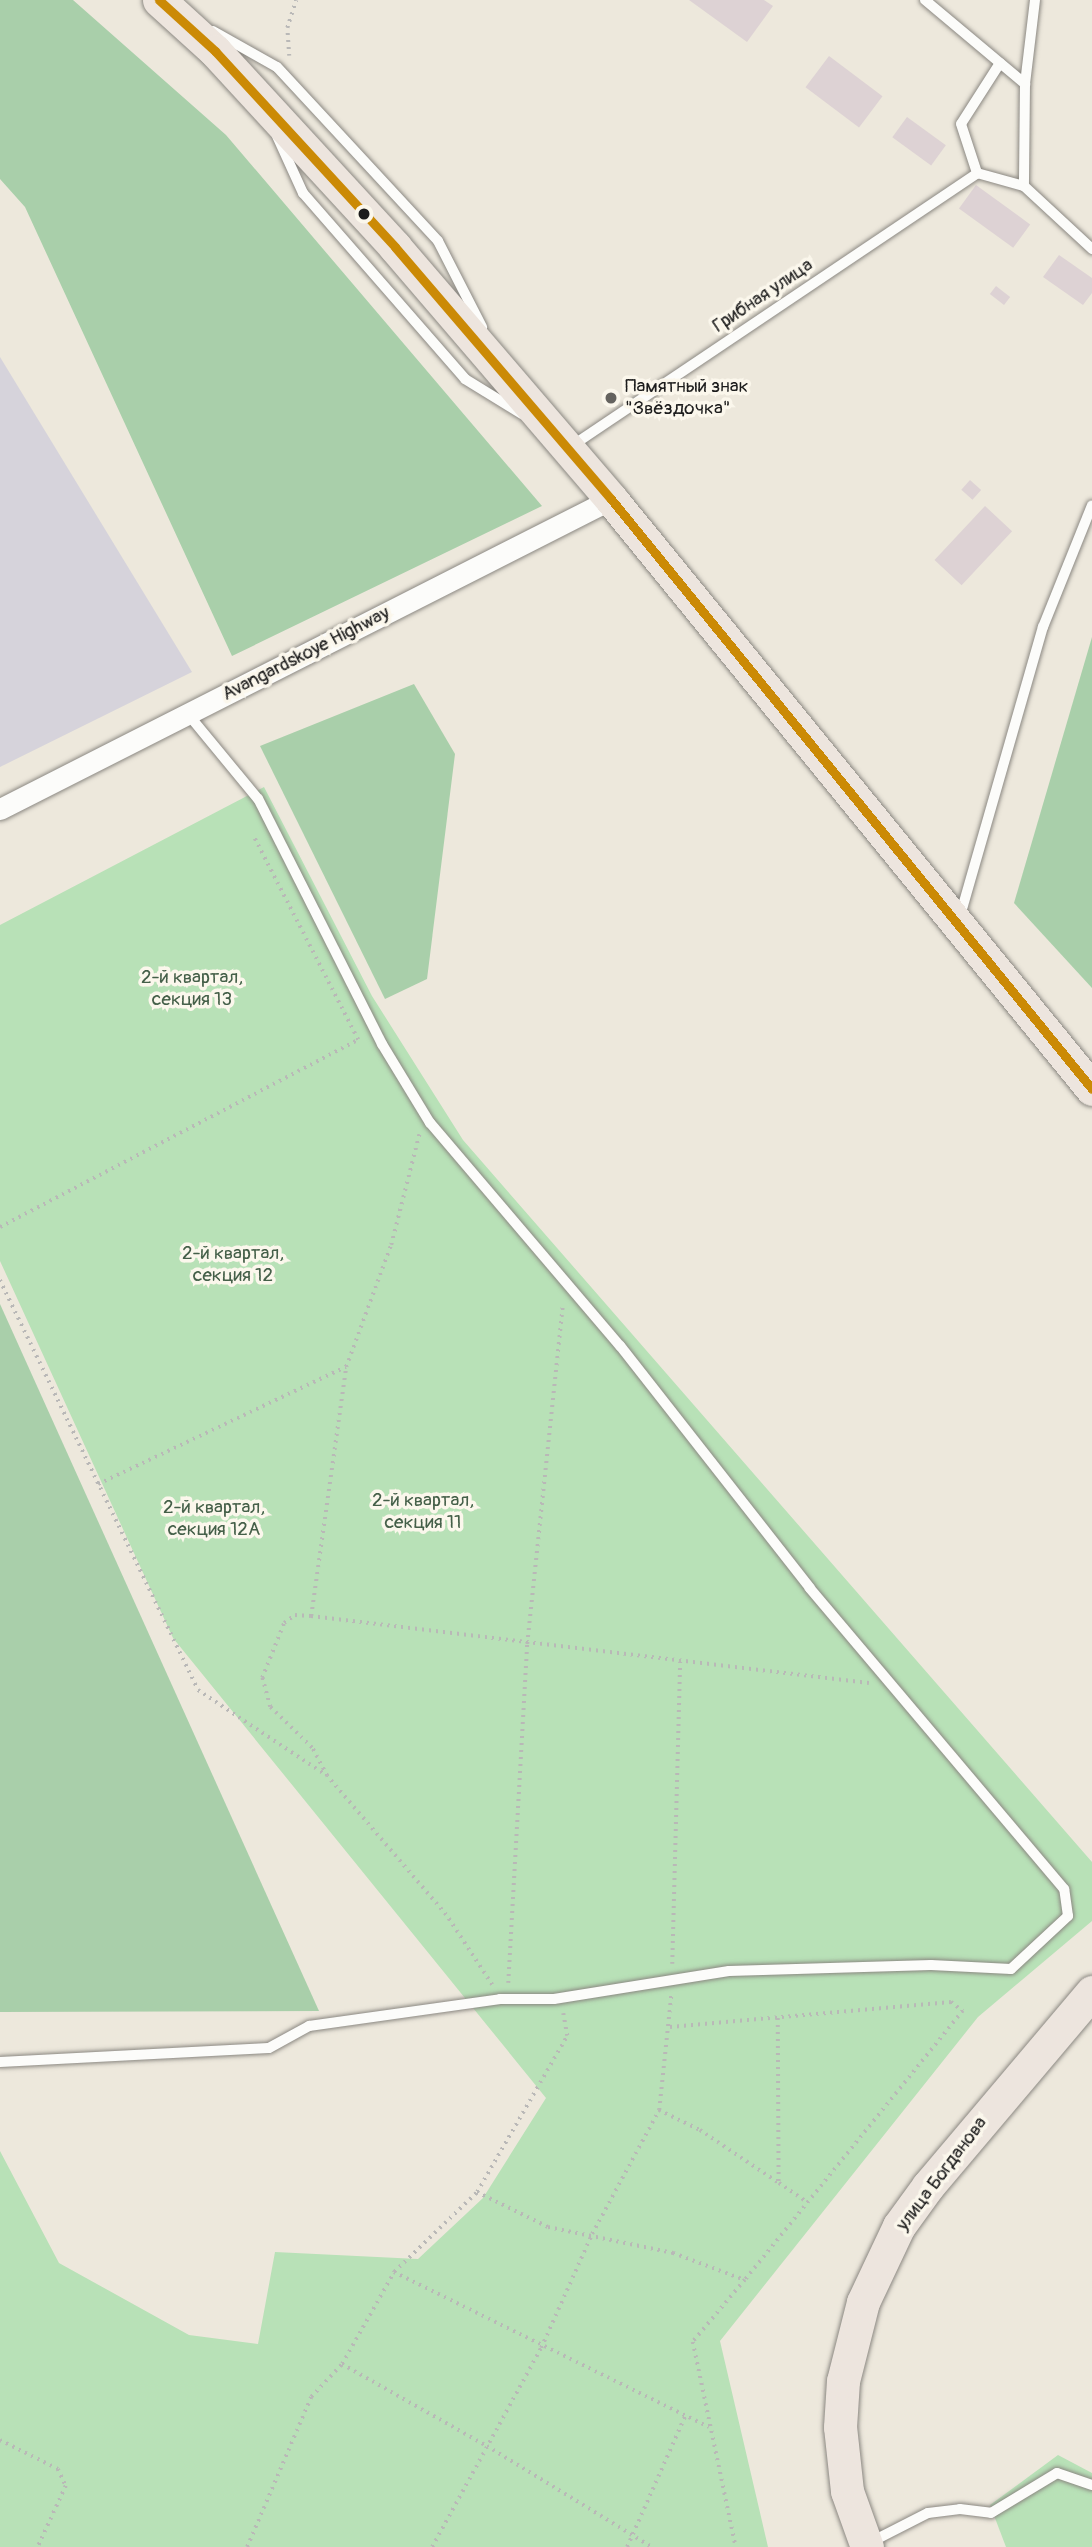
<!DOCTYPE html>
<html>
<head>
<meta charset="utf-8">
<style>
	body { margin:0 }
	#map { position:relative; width:1092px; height:2547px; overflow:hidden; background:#ede8dc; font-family:Pangolin,sans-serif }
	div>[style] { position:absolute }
	.industrial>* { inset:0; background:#d6d3db }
	.green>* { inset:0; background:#b8e1b7 }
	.forest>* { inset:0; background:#a9cfaa }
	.building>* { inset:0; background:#ddd2d4; transform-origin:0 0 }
	.path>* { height:3.5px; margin-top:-1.75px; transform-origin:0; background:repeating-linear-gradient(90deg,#b9b8b7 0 2px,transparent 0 7px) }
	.roads { filter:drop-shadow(0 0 2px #8b8882) drop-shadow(0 0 2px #8b8882) }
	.lane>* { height:10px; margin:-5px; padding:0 5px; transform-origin:5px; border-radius:5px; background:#fcfcfa }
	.street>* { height:21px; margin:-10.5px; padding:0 10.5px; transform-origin:10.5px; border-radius:10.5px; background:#fcfcfa }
	.primary>* { height:33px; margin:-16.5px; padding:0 16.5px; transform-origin:16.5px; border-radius:16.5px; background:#ede5de }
	.bus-1>* { height:9px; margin:-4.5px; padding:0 4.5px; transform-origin:4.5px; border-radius:4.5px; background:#cb8a06 }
	.dots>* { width:19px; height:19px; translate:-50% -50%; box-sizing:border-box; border:4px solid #fbf7ec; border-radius:50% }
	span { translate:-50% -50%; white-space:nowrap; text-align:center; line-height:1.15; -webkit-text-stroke:7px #fbf7ec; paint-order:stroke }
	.street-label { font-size:19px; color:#1c1c1c }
	.poi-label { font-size:19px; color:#1c1c1c }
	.left { translate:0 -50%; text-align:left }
	.park-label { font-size:19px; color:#445f48 }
</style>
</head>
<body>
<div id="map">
	<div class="industrial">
		<div style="clip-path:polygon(0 357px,192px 672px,0 767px)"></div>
	</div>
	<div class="green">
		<div style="clip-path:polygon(264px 787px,372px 996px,463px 1140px,1092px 1862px,1092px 1921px,978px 2017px,720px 2341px,768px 2547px,0 2547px,0 2151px,59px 2263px,189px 2335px,258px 2344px,275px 2252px,418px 2259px,483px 2198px,546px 2098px,173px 1638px,0 1261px,0 925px)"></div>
		<div style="clip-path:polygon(1058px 2455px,1092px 2473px,1092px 2547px,1006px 2547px,990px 2505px)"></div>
	</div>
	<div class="forest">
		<div style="clip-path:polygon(0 0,73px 0,226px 135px,542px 506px,232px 656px,25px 207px,0 179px)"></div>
		<div style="clip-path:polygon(1092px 637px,1092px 988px,1014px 903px)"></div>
		<div style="clip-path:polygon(414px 684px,455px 754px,427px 979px,385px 999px,260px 746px)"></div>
		<div style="clip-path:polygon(0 1304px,319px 2011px,0 2012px)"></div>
	</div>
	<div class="building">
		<div style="clip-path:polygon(689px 0,764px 0,773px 6px,747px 42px)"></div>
		<div style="left:829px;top:56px;width:67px;height:39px;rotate:37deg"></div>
		<div style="left:907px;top:117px;width:48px;height:25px;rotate:36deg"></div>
		<div style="left:976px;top:185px;width:67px;height:29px;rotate:36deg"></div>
		<div style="clip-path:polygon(1059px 255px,1092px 278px,1092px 293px,1083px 305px,1043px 277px)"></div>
		<div style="left:996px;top:286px;width:18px;height:10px;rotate:38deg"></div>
		<div style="left:970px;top:480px;width:15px;height:13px;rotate:42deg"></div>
		<div style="left:985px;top:506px;width:37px;height:74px;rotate:43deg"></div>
	</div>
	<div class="path">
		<div style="left:289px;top:56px;width:28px;rotate:-94deg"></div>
		<div style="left:287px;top:28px;width:29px;rotate:-72deg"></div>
		<div style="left:0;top:1227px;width:404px;rotate:-27.6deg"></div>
		<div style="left:358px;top:1040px;width:229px;rotate:-117.2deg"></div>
		<div style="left:0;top:1280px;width:455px;rotate:64.2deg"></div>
		<div style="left:198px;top:1690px;width:154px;rotate:33.6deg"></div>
		<div style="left:98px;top:1484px;width:274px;rotate:-25.3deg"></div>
		<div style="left:311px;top:1616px;width:251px;rotate:-82deg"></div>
		<div style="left:346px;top:1367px;width:130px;rotate:-69.8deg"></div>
		<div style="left:391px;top:1245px;width:114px;rotate:-75.7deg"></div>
		<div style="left:672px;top:1964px;width:302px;rotate:-88.5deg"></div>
		<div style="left:508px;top:1983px;width:340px;rotate:-86.8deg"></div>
		<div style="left:527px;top:1644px;width:342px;rotate:-84deg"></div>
		<div style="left:492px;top:1985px;width:84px;rotate:-123.3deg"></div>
		<div style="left:446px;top:1915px;width:183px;rotate:-130.6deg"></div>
		<div style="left:327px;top:1776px;width:32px;rotate:-118deg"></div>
		<div style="left:312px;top:1748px;width:59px;rotate:-135.7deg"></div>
		<div style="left:270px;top:1707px;width:30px;rotate:-105deg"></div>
		<div style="left:262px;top:1678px;width:59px;rotate:-68.2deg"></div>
		<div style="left:284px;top:1623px;width:14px;rotate:-36deg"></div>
		<div style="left:295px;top:1615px;width:16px;rotate:4deg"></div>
		<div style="left:311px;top:1616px;width:562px;rotate:6.85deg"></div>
		<div style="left:778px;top:2018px;width:165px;rotate:89.7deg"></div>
		<div style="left:779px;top:2183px;width:32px;rotate:34deg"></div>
		<div style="left:670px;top:2027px;width:282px;rotate:-5.1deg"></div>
		<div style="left:951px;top:2002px;width:15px;rotate:37deg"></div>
		<div style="left:963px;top:2011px;width:346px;rotate:129deg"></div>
		<div style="left:659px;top:2110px;width:46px;rotate:26deg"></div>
		<div style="left:700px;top:2130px;width:95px;rotate:33.9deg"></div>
		<div style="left:477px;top:2192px;width:180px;rotate:-60deg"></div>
		<div style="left:567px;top:2036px;width:23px;rotate:-100deg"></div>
		<div style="left:394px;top:2272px;width:115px;rotate:-43.9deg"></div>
		<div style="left:477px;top:2192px;width:79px;rotate:26.2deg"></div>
		<div style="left:548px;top:2227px;width:128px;rotate:11.7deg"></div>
		<div style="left:673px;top:2253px;width:77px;rotate:20.6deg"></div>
		<div style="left:745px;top:2280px;width:81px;rotate:130deg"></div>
		<div style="left:693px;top:2342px;width:209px;rotate:78.2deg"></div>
		<div style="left:342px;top:2364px;width:167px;rotate:29.5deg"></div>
		<div style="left:487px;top:2446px;width:193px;rotate:31.5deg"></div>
		<div style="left:0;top:2440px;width:65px;rotate:26.6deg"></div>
		<div style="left:58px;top:2469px;width:19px;rotate:65deg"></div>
		<div style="left:66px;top:2486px;width:67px;rotate:114.7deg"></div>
		<div style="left:247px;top:2547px;width:163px;rotate:-66.9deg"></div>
		<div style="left:311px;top:2397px;width:45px;rotate:-46.8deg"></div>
		<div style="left:342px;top:2364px;width:106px;rotate:-60.5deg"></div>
		<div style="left:394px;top:2272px;width:351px;rotate:26.2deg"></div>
		<div style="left:432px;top:2547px;width:227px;rotate:-61.3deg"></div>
		<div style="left:541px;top:2348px;width:125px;rotate:-65.9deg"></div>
		<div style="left:592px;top:2234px;width:141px;rotate:-61.6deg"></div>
		<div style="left:659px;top:2110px;width:115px;rotate:-84deg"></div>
		<div style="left:627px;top:2547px;width:143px;rotate:-66.1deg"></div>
	</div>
	<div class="roads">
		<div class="lane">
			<div style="left:925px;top:0;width:131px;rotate:40deg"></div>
			<div style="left:1035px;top:0;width:85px;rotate:96.8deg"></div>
			<div style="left:1025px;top:84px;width:102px;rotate:90.6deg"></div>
			<div style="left:1024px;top:186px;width:93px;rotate:42.8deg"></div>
			<div style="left:213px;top:31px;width:73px;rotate:29.4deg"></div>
			<div style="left:277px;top:67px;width:237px;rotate:47.2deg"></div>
			<div style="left:438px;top:241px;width:97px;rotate:62.9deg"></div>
			<div style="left:1000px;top:63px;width:72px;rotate:122.6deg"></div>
			<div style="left:961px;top:124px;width:52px;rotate:71.9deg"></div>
			<div style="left:977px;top:173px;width:49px;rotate:15.5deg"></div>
			<div style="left:277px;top:136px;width:63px;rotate:65.5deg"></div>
			<div style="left:303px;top:193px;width:247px;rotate:48.9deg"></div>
			<div style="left:465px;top:379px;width:67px;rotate:31.6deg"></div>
			<div style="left:570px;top:447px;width:491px;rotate:-33.9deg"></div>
			<div style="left:960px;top:916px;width:301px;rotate:-74deg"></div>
			<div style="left:1043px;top:627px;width:131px;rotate:-68.1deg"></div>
			<div style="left:0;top:2062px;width:269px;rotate:-3deg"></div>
			<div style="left:269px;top:2048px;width:46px;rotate:-28.8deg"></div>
			<div style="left:309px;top:2026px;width:193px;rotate:-8deg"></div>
			<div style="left:500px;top:1999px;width:54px"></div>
			<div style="left:554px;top:1999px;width:177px;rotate:-9.1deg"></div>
			<div style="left:729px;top:1971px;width:202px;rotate:-1.7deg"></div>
			<div style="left:931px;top:1965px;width:80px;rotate:2.9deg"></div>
			<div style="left:1011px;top:1969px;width:78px;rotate:-42.9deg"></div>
			<div style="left:1068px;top:1916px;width:27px;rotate:-98deg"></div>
			<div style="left:1064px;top:1889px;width:394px;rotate:-130.2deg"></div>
			<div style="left:810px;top:1588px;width:308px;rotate:-128.1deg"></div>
			<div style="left:620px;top:1346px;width:293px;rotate:-130.4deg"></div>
			<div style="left:430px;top:1123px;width:92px;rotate:-121.3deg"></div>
			<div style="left:382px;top:1044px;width:275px;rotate:-116.8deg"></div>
			<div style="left:258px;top:799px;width:110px;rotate:-129.5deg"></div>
			<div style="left:869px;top:2543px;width:66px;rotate:-27deg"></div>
			<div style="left:928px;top:2513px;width:32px;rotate:-7deg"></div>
			<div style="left:960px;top:2509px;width:31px;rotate:7deg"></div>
			<div style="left:991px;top:2513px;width:77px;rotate:-31.2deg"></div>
			<div style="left:1057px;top:2473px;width:37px;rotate:19deg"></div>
		</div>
		<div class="street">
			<div style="left:0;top:809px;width:685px;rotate:-26.9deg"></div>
		</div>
		<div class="primary">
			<div style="left:159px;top:0;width:76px;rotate:42.3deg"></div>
			<div style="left:215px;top:51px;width:266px;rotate:47.4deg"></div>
			<div style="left:395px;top:247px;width:332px;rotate:49.4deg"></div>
			<div style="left:611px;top:499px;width:761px;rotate:50.81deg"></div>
			<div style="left:867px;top:2547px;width:59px;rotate:-109.7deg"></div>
			<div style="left:847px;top:2491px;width:64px;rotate:-96.2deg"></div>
			<div style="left:840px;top:2427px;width:46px;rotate:-86.3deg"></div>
			<div style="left:843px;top:2381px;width:81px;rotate:-75.8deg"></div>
			<div style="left:863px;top:2302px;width:84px;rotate:-64.7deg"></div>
			<div style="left:899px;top:2226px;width:49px;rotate:-54.1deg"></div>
			<div style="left:928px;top:2186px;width:254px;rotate:-49.8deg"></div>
		</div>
	</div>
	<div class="bus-1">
		<div style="left:159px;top:0;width:76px;rotate:42.3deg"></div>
		<div style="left:215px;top:51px;width:266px;rotate:47.4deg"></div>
		<div style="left:395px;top:247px;width:332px;rotate:49.4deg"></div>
		<div style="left:611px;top:499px;width:761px;rotate:50.81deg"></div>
	</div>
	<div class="dots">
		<div style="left:364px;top:214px;background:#1c1c1c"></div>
		<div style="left:611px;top:398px;background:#65635f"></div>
	</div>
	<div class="street-label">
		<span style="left:763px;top:296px;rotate:-34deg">Грибная улица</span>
		<span style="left:306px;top:654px;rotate:-27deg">Avangardskoye Highway</span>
		<span style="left:942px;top:2174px;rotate:-53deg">улица Богданова</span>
	</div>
	<div class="poi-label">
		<span class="left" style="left:625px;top:398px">Памятный знак<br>"Звёздочка"</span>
	</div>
	<div class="park-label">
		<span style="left:192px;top:989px">2-й квартал,<br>секция 13</span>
		<span style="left:233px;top:1265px">2-й квартал,<br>секция 12</span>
		<span style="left:423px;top:1512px">2-й квартал,<br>секция 11</span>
		<span style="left:214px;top:1519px">2-й квартал,<br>секция 12А</span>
	</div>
</div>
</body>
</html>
